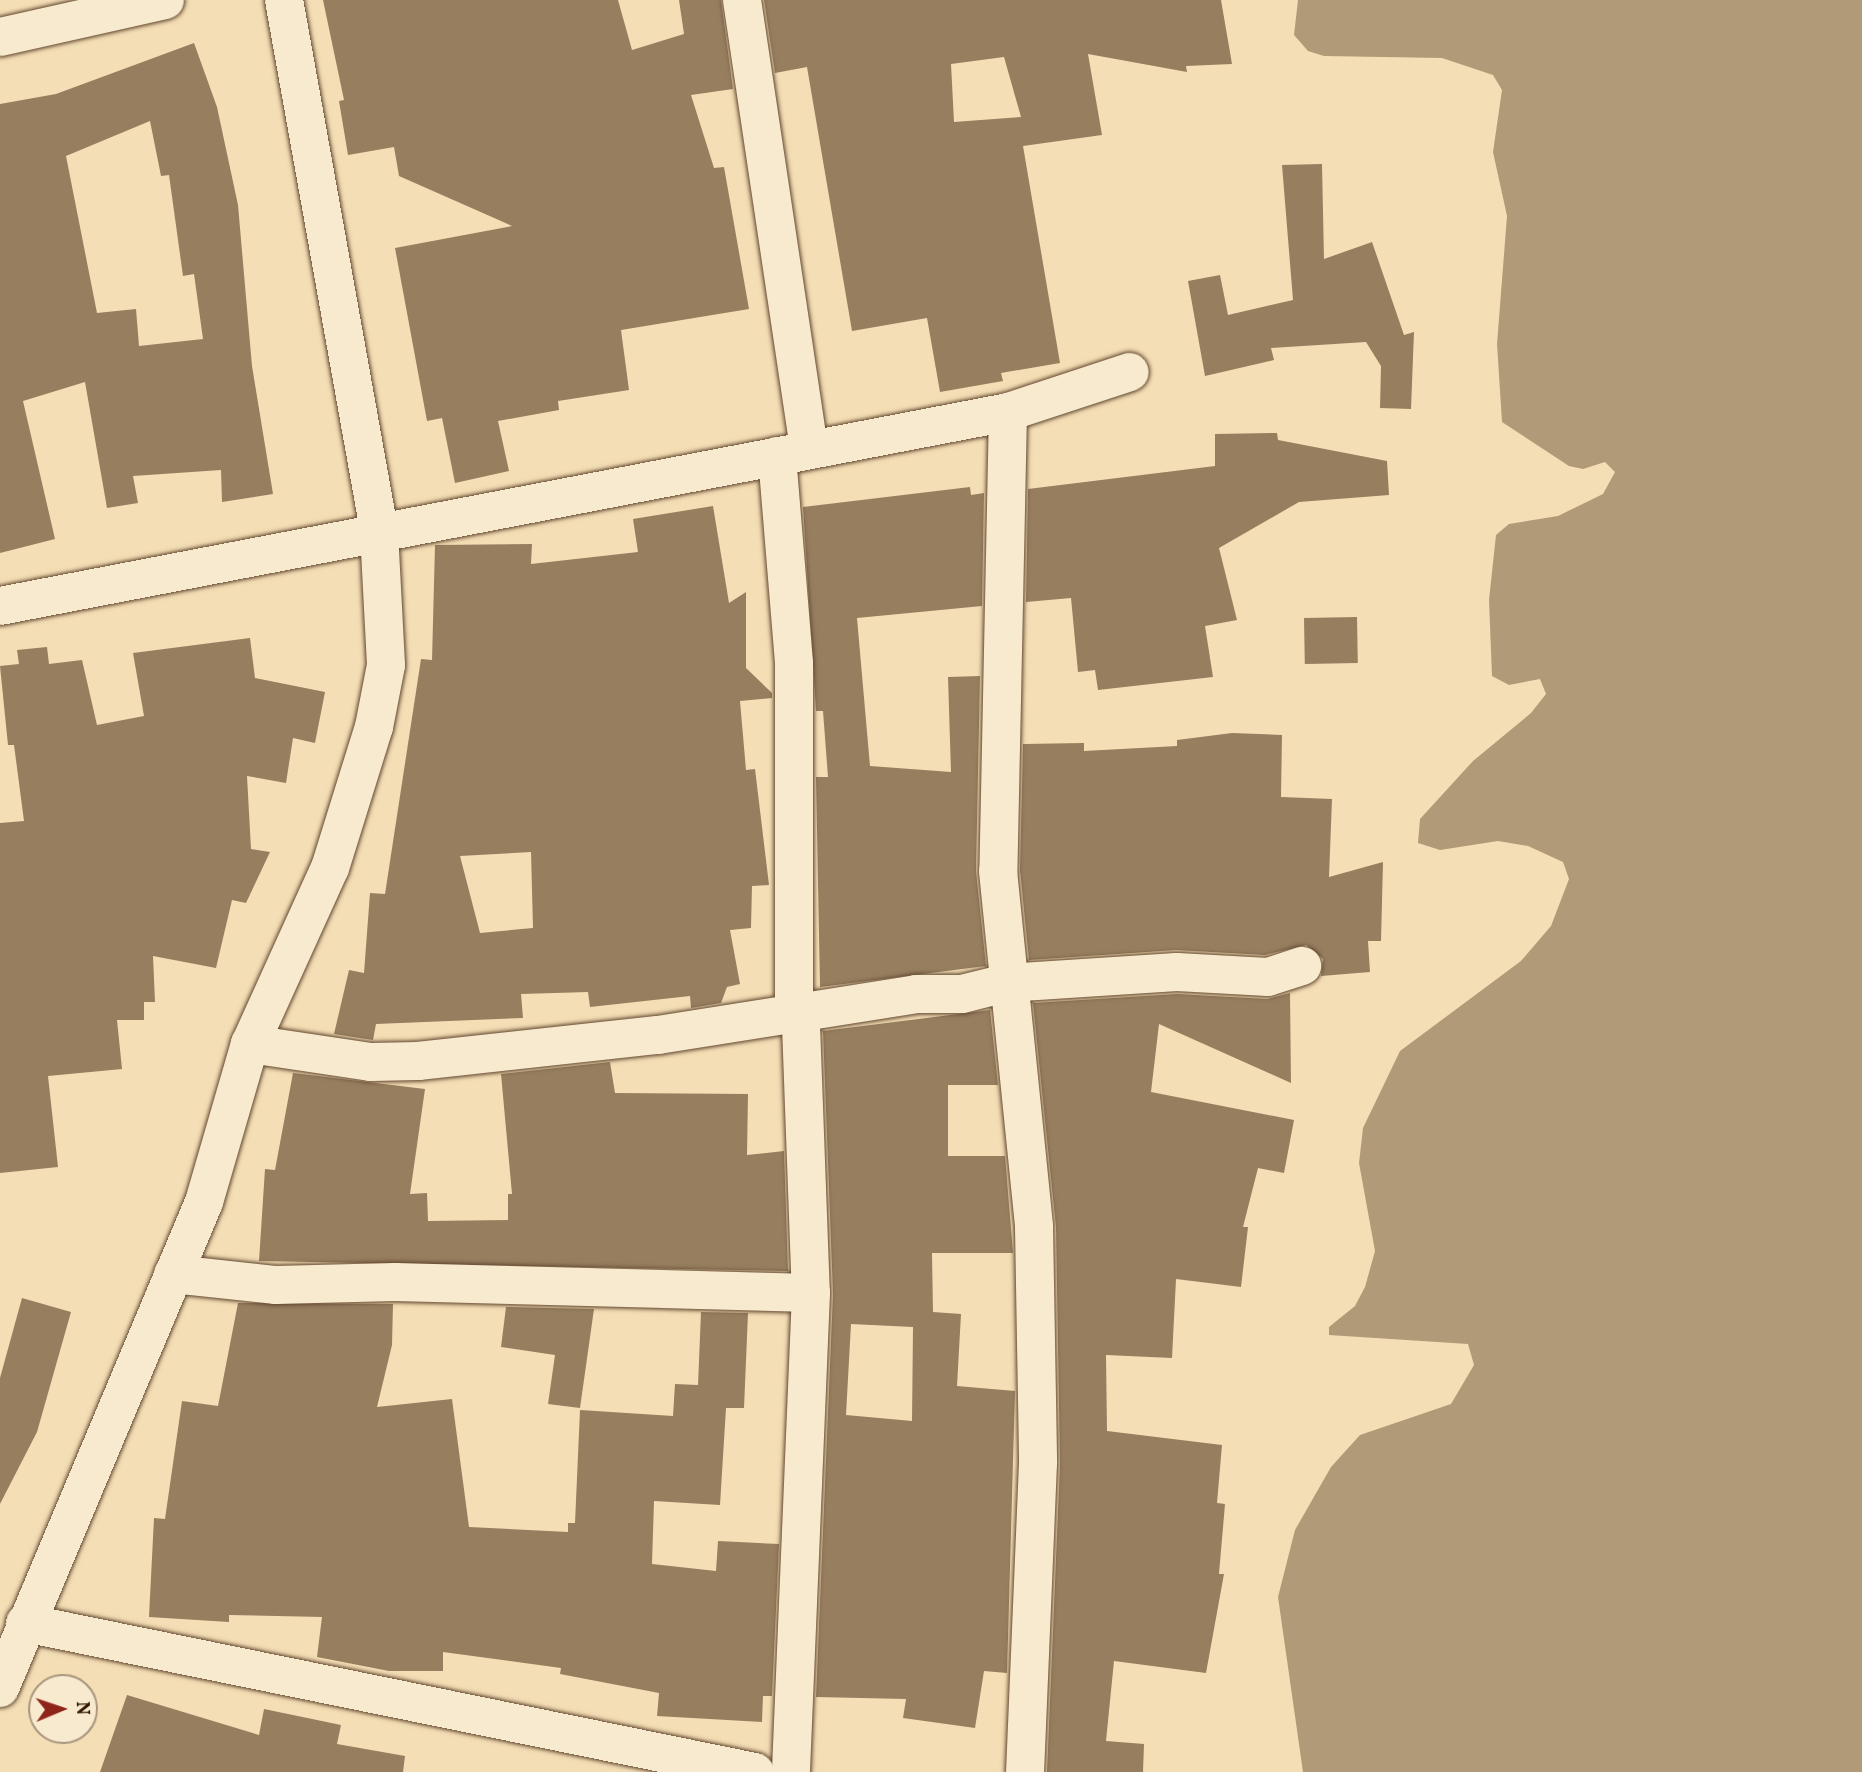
<!DOCTYPE html>
<html>
<head>
<meta charset="utf-8">
<style>
	body { margin:0 }
	#map { position:relative; width:1862px; height:1772px; overflow:hidden; background:#f4deb5; font-family:Vollkorn,serif }
	div>[style] { position:absolute }
	.water>* { inset:0; background:#b19a78 }
	.building>* { inset:0; background:#967e5f; transform-origin:0 0 }
	.roads { filter:drop-shadow(0 0 2px #61472f) drop-shadow(0 0 2px #61472f) }
	.street>* { height:38px; margin:-19px; padding:0 19px; transform-origin:19px; border-radius:19px; background:#f8eacf }
	.secondary>* { height:38px; margin:-19px; padding:0 19px; transform-origin:19px; border-radius:19px; background:#f8eacf }
	span { translate:-50% -50%; white-space:nowrap; text-align:center; line-height:1.15; -webkit-text-stroke:6px #f8eacf; paint-order:stroke }
	.north { position:absolute; left:28px; top:1674px; width:70px; height:70px; box-sizing:border-box; background:#f8eacf; border:2px solid #a8957d; border-radius:50%; rotate:88deg; font-size:19px; font-weight:700; line-height:28px; text-align:center; color:#301502 }
	.north::after { content:''; display:block; margin:auto; width:24px; height:32px; background:#8f2418; clip-path:polygon(50% 0,100% 100%,50% 72%,0 100%) }
</style>
</head>
<body>
<div id="map">
	<div class="water">
		<div style="clip-path:polygon(1298px 0,1862px 0,1862px 1772px,1303px 1772px,1278px 1597px,1295px 1530px,1331px 1467px,1360px 1435px,1451px 1404px,1474px 1365px,1468px 1344px,1329px 1335px,1329px 1327px,1355px 1306px,1365px 1287px,1375px 1251px,1359px 1163px,1363px 1128px,1400px 1051px,1521px 961px,1551px 926px,1569px 879px,1563px 862px,1528px 846px,1498px 841px,1440px 850px,1418px 843px,1420px 819px,1473px 761px,1531px 713px,1546px 694px,1540px 679px,1509px 685px,1492px 676px,1489px 600px,1496px 535px,1509px 524px,1558px 516px,1603px 494px,1615px 472px,1605px 462px,1583px 469px,1569px 466px,1502px 422px,1497px 344px,1507px 216px,1493px 152px,1502px 90px,1493px 75px,1442px 58px,1324px 56px,1308px 51px,1294px 35px)"></div>
	</div>
	<div class="building">
		<div style="clip-path:polygon(323px 0,618px 0,632px 50px,684px 34px,679px 0,721px 0,733px 89px,691px 95px,714px 168px,724px 167px,749px 309px,621px 330px,629px 390px,558px 401px,559px 410px,498px 421px,509px 471px,455px 483px,442px 418px,427px 421px,395px 248px,512px 226px,399px 176px,394px 147px,348px 155px,339px 101px,344px 100px)"></div>
		<div style="clip-path:polygon(evenodd,764px 0,1221px 0,1232px 64px,1186px 66px,1187px 72px,1088px 54px,1102px 135px,1023px 146px,1060px 363px,1001px 373px,1003px 381px,940px 392px,927px 318px,852px 331px,807px 67px,775px 73px,764px 0,1004px 57px,1021px 117px,954px 122px,951px 64px,1004px 57px)"></div>
		<div style="clip-path:polygon(evenodd,194px 43px,217px 107px,238px 205px,252px 366px,273px 494px,222px 502px,221px 470px,133px 476px,138px 503px,107px 508px,85px 382px,23px 401px,55px 539px,0 553px,0 104px,56px 94px,194px 43px,150px 121px,161px 176px,169px 175px,183px 276px,194px 274px,203px 339px,139px 346px,136px 309px,97px 313px,66px 156px,150px 121px)"></div>
		<div style="clip-path:polygon(1322px 164px,1324px 259px,1372px 242px,1404px 335px,1414px 332px,1411px 409px,1380px 408px,1381px 366px,1366px 342px,1271px 348px,1274px 360px,1205px 376px,1188px 281px,1220px 275px,1228px 315px,1293px 300px,1282px 165px)"></div>
		<div style="clip-path:polygon(1277px 433px,1278px 440px,1387px 461px,1389px 495px,1299px 502px,1219px 548px,1237px 620px,1205px 626px,1213px 677px,1098px 690px,1095px 670px,1078px 672px,1071px 598px,1026px 602px,1028px 489px,1215px 466px,1215px 434px)"></div>
		<div style="clip-path:polygon(970px 487px,971px 495px,984px 493px,982px 606px,857px 618px,870px 766px,951px 772px,948px 677px,980px 676px,976px 871px,986px 966px,820px 987px,816px 777px,828px 777px,823px 711px,816px 711px,803px 507px)"></div>
		<div style="clip-path:polygon(evenodd,713px 506px,729px 603px,746px 592px,746px 668px,772px 693px,772px 698px,740px 701px,746px 770px,755px 769px,769px 885px,752px 886px,751px 928px,730px 930px,740px 984px,727px 987px,721px 1003px,691px 1008px,690px 996px,590px 1007px,588px 992px,521px 994px,523px 1018px,376px 1024px,373px 1040px,334px 1034px,349px 970px,364px 973px,370px 893px,385px 894px,421px 659px,432px 660px,435px 545px,532px 544px,531px 564px,638px 552px,633px 519px,713px 506px,531px 852px,533px 928px,480px 933px,460px 856px,531px 852px)"></div>
		<div style="left:1357px;top:617px;width:46px;height:53px;rotate:89deg"></div>
		<div style="clip-path:polygon(250px 638px,255px 678px,325px 692px,315px 743px,293px 738px,286px 783px,247px 776px,251px 849px,270px 852px,246px 903px,232px 900px,216px 968px,153px 956px,155px 1002px,144px 1002px,144px 1020px,117px 1020px,122px 1069px,48px 1076px,58px 1167px,0 1173px,0 823px,24px 821px,14px 745px,8px 745px,0 666px,19px 664px,17px 650px,47px 647px,49px 664px,82px 660px,97px 725px,144px 716px,133px 653px)"></div>
		<div style="clip-path:polygon(1232px 733px,1282px 735px,1281px 797px,1332px 799px,1329px 877px,1383px 862px,1381px 941px,1368px 941px,1370px 972px,1321px 976px,1323px 959px,1306px 945px,1265px 955px,1176px 950px,1029px 960px,1020px 870px,1023px 744px,1084px 743px,1084px 751px,1177px 746px,1177px 740px)"></div>
		<div style="clip-path:polygon(1290px 993px,1291px 1083px,1159px 1024px,1151px 1092px,1294px 1120px,1284px 1173px,1258px 1168px,1243px 1227px,1248px 1227px,1241px 1287px,1176px 1279px,1172px 1358px,1106px 1355px,1107px 1431px,1222px 1445px,1217px 1503px,1225px 1504px,1219px 1574px,1224px 1574px,1206px 1673px,1114px 1661px,1106px 1741px,1144px 1744px,1143px 1772px,1047px 1772px,1060px 1464px,1056px 1227px,1033px 1003px,1177px 994px,1267px 999px)"></div>
		<div style="clip-path:polygon(evenodd,990px 1010px,998px 1085px,948px 1085px,948px 1156px,1005px 1156px,1013px 1253px,932px 1253px,933px 1312px,961px 1314px,957px 1386px,1015px 1391px,1007px 1673px,984px 1671px,975px 1728px,903px 1718px,906px 1699px,816px 1697px,833px 1294px,823px 1031px,990px 1010px,851px 1324px,913px 1327px,912px 1421px,846px 1415px,851px 1324px)"></div>
		<div style="clip-path:polygon(610px 1062px,615px 1093px,748px 1094px,747px 1155px,784px 1151px,788px 1271px,259px 1261px,265px 1169px,275px 1170px,293px 1073px,425px 1089px,410px 1194px,427px 1193px,428px 1221px,508px 1220px,508px 1194px,512px 1194px,501px 1074px)"></div>
		<div style="clip-path:polygon(22px 1298px,71px 1312px,37px 1432px,0 1504px,0 1378px)"></div>
		<div style="clip-path:polygon(238px 1303px,393px 1304px,392px 1345px,377px 1407px,452px 1399px,469px 1527px,568px 1532px,568px 1523px,575px 1523px,580px 1410px,673px 1416px,675px 1384px,698px 1385px,701px 1312px,748px 1313px,744px 1408px,726px 1408px,720px 1505px,654px 1501px,652px 1564px,716px 1571px,718px 1541px,779px 1544px,772px 1696px,763px 1696px,762px 1722px,657px 1716px,659px 1693px,560px 1674px,561px 1668px,443px 1652px,443px 1671px,389px 1671px,317px 1657px,322px 1617px,229px 1615px,229px 1622px,149px 1617px,154px 1518px,165px 1519px,182px 1401px,218px 1406px)"></div>
		<div style="clip-path:polygon(506px 1307px,594px 1309px,580px 1408px,548px 1404px,555px 1355px,501px 1347px)"></div>
		<div style="clip-path:polygon(127px 1695px,259px 1735px,264px 1709px,341px 1725px,337px 1744px,405px 1756px,403px 1772px,100px 1772px)"></div>
	</div>
	<div class="roads">
		<div class="street">
			<div style="left:742px;top:0;width:455px;rotate:81.5deg"></div>
			<div style="left:0;top:37px;width:169px;rotate:-12.6deg"></div>
			<div style="left:1008px;top:412px;width:459px;rotate:91.2deg"></div>
			<div style="left:998px;top:871px;width:358px;rotate:84.2deg"></div>
			<div style="left:1034px;top:1227px;width:236px;rotate:89deg"></div>
			<div style="left:1038px;top:1463px;width:309px;rotate:92.4deg"></div>
			<div style="left:777px;top:456px;width:208px;rotate:85.3deg"></div>
			<div style="left:794px;top:663px;width:351px;rotate:90deg"></div>
			<div style="left:794px;top:1014px;width:13px;rotate:58deg"></div>
			<div style="left:801px;top:1025px;width:268px;rotate:87.9deg"></div>
			<div style="left:811px;top:1293px;width:479px;rotate:92.4deg"></div>
			<div style="left:0;top:606px;width:1026px;rotate:-10.89deg"></div>
			<div style="left:1008px;top:412px;width:128px;rotate:-18.2deg"></div>
			<div style="left:250px;top:1044px;width:122px;rotate:8.5deg"></div>
			<div style="left:371px;top:1062px;width:47px;rotate:-1.2deg"></div>
			<div style="left:418px;top:1061px;width:241px;rotate:-6.2deg"></div>
			<div style="left:658px;top:1035px;width:261px;rotate:-9deg"></div>
			<div style="left:916px;top:994px;width:46px"></div>
			<div style="left:962px;top:994px;width:45px;rotate:-14deg"></div>
			<div style="left:1006px;top:983px;width:171px;rotate:-3.7deg"></div>
			<div style="left:1177px;top:972px;width:91px;rotate:3.1deg"></div>
			<div style="left:1268px;top:977px;width:36px;rotate:-18deg"></div>
			<div style="left:173px;top:1274px;width:104px;rotate:6.1deg"></div>
			<div style="left:276px;top:1285px;width:119px;rotate:-1.4deg"></div>
			<div style="left:395px;top:1282px;width:416px;rotate:1.5deg"></div>
			<div style="left:25px;top:1623px;width:745px;rotate:11.54deg"></div>
		</div>
		<div class="secondary">
			<div style="left:0;top:1688px;width:527px;rotate:-67.23deg"></div>
			<div style="left:204px;top:1202px;width:165px;rotate:-73.8deg"></div>
			<div style="left:250px;top:1044px;width:193px;rotate:-65.6deg"></div>
			<div style="left:330px;top:868px;width:148px;rotate:-72.7deg"></div>
			<div style="left:374px;top:727px;width:63px;rotate:-79deg"></div>
			<div style="left:386px;top:665px;width:135px;rotate:-93deg"></div>
			<div style="left:379px;top:530px;width:538px;rotate:-100.16deg"></div>
		</div>
	</div>
	<div class="north">N</div>
</div>
</body>
</html>
